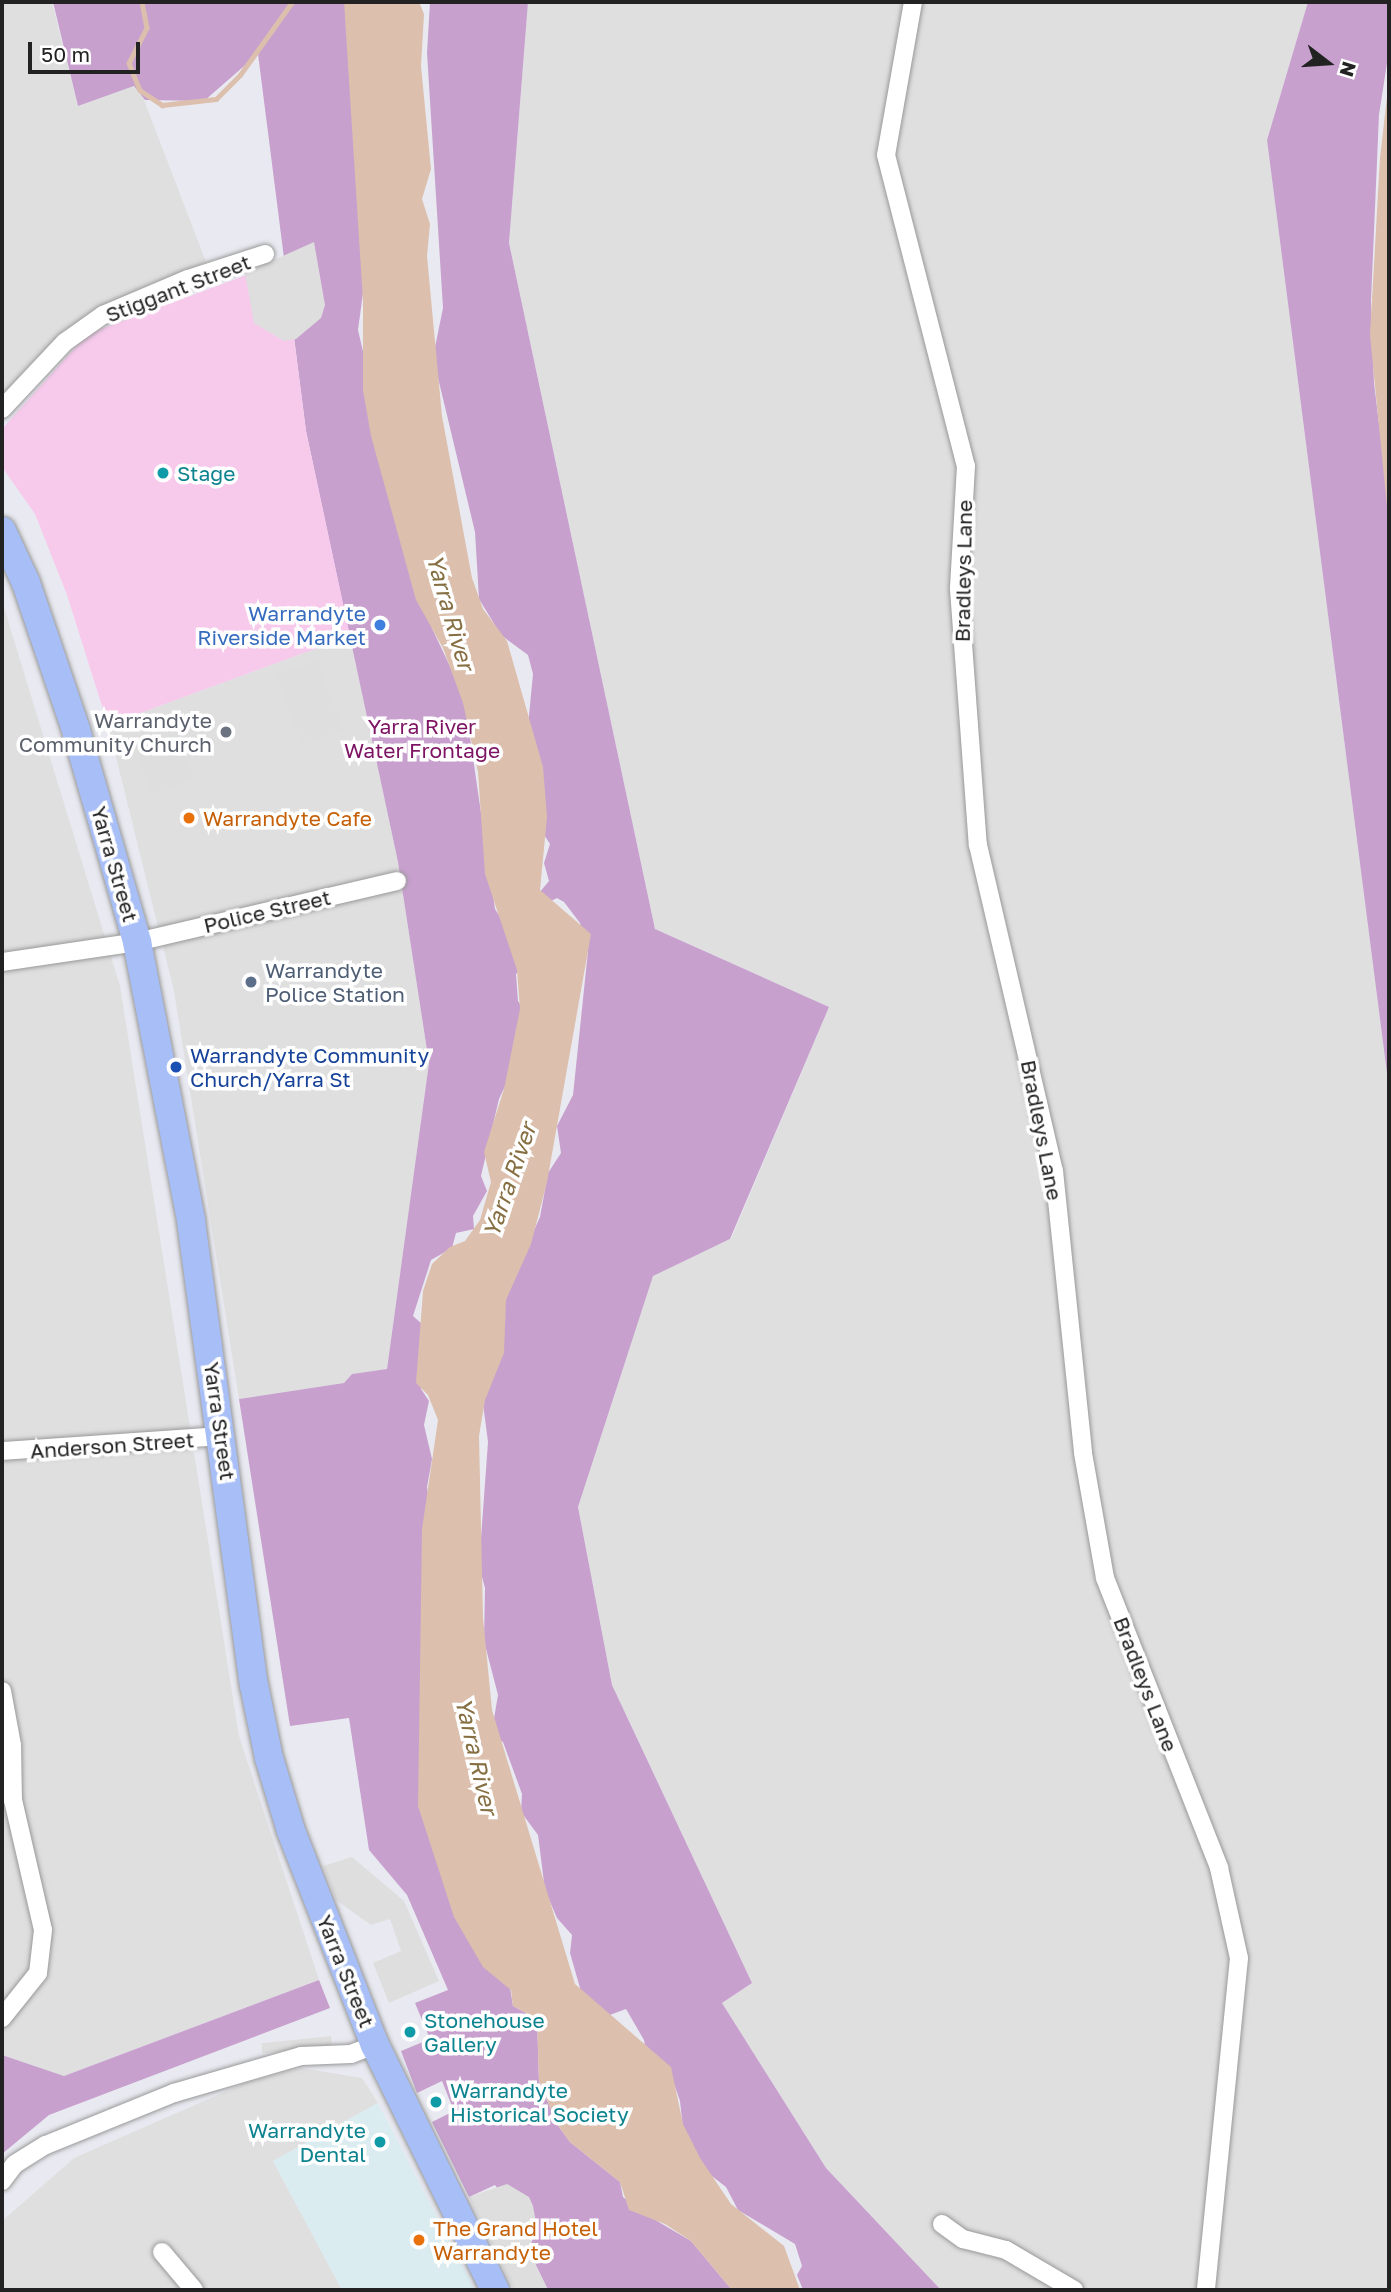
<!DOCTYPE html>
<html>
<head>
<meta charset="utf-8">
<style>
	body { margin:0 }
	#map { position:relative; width:1391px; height:2292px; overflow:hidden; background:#e9eaf1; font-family:"Golos Text",sans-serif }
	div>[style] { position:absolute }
	.residential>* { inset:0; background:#dfdfe0 }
	.commercial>* { inset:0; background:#daecf0 }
	.forest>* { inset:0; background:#c8a0ce }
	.park>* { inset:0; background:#f7caec }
	.parking>* { inset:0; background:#dedede; transform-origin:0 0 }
	.water>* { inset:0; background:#dcbfad }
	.stream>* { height:4.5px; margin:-2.25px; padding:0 2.25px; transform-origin:2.25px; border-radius:2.25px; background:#dcbfad }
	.roads { filter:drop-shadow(0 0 2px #999) drop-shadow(0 0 2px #999) }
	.minor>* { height:18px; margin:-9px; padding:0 9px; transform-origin:9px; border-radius:9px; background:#fff }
	.primary>* { height:28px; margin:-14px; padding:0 14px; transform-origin:14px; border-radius:14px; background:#a8bef7 }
	.dots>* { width:19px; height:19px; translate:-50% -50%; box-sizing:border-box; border:4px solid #fff; border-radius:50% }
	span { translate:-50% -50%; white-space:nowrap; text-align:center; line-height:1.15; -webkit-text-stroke:7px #fff; paint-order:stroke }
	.street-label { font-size:21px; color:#222 }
	.culture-label { font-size:21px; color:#0d838f }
	.left { translate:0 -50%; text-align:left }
	.right { translate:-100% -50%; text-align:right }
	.shop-label { font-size:21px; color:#366cbe }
	.worship-label { font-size:21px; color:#5b616d }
	.park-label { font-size:21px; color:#7c1363 }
	.food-label { font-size:21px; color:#c56008 }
	.service-label { font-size:21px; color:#4e5e75 }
	.transit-label { font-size:21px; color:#164399 }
	.water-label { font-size:23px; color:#866f42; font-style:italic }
	.frame { position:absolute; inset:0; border:4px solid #222; pointer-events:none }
	.north { position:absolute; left:1293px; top:28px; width:70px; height:70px; -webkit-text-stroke:5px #fff; paint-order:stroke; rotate:107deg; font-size:19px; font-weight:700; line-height:28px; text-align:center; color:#222 }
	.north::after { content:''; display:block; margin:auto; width:24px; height:32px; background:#222; clip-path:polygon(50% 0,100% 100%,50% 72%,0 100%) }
	.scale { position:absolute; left:28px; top:42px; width:112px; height:32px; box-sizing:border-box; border:4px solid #222; border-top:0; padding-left:9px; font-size:21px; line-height:24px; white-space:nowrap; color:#222; -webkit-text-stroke:5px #fff; paint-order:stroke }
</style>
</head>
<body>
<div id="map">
	<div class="residential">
		<div style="clip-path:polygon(2px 2px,52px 2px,78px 106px,135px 86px,144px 100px,206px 262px,83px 317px,2px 395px)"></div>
		<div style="clip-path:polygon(528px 2px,1308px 2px,1267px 140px,1389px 1089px,1389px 2290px,941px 2290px,826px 2168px,722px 2003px,752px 1983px,612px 1685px,578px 1507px,653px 1275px,731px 1239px,829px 1007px,655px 929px,509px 243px)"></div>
		<div style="clip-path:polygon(2px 601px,120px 986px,239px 1736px,319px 1980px,64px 2076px,2px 2055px)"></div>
		<div style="clip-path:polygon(350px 636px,398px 862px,429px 1063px,387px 1369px,352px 1374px,344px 1383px,239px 1399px,174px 991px,108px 725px)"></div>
		<div style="clip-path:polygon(301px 2068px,362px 2078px,378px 2103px,273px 2161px,342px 2290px,2px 2290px,2px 2221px,74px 2158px,247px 2082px)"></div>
	</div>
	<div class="commercial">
		<div style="clip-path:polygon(378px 2103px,475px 2290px,342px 2290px,273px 2161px)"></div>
	</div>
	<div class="forest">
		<div style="clip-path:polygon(53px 2px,349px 2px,365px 278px,358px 330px,412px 562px,413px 588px,464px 696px,495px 909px,514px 939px,523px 967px,516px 974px,518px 1001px,534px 1025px,499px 1099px,481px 1176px,487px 1191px,473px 1216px,474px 1229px,456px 1233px,452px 1248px,431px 1260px,413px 1316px,422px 1324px,421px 1389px,429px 1401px,424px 1425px,432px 1459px,427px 1487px,513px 2006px,537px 2019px,539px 2081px,557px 2124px,570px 2142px,620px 2182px,623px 2197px,640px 2211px,691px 2241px,732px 2290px,548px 2290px,528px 2249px,533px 2239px,495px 2185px,469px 2197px,432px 2122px,454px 2111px,442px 2081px,417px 2093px,401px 2051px,430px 2039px,415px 2003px,448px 1990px,407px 1895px,369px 1850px,349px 1718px,290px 1726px,239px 1399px,344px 1383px,352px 1374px,387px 1369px,429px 1063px,398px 862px,306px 431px,258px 54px,204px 101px,145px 100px,134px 86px,78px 106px)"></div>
		<div style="clip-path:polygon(430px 2px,528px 2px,509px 243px,655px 929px,829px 1007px,730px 1239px,653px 1276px,578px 1507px,612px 1685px,752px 1983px,722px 2003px,826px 2168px,941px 2290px,803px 2290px,797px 2275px,802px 2266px,795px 2244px,738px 2210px,726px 2187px,686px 2156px,680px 2101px,670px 2072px,646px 2051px,644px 2040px,626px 2009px,607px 2016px,582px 1995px,570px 1953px,572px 1935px,557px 1918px,545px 1890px,538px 1835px,521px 1812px,522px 1794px,503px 1742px,491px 1736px,498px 1695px,484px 1641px,485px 1588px,479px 1566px,488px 1442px,483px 1404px,506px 1292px,540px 1217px,548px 1173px,561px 1153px,557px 1126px,573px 1095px,588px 951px,580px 923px,564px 902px,557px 898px,551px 901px,539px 893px,549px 881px,544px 863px,550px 844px,534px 819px,527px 736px,533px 674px,528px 655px,501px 635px,479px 599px,475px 532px,433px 357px,443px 308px,427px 53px)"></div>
		<div style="clip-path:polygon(1308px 2px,1389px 2px,1389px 50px,1379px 115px,1371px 301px,1374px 383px,1389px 506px,1389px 1089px,1267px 140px)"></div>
		<div style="clip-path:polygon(319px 1980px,330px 2008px,49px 2115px,2px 2154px,2px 2055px,64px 2076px)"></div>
	</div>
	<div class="park">
		<div style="clip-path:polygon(284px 261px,306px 431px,350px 636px,108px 725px,67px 595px,35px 514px,2px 467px,2px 429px,87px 334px)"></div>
	</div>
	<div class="parking">
		<div style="clip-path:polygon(314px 242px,325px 305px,321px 318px,296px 339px,284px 341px,254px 323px,245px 273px)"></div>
		<div style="left:317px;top:660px;width:75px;height:43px;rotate:70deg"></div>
		<div style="left:174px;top:721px;width:62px;height:45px;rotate:71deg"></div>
		<div style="clip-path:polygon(352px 1857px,404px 1901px,439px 1981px,389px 2003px,373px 1963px,401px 1951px,390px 1919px,371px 1925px,336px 1900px,323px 1866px)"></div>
		<div style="left:331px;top:2036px;width:10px;height:70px;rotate:84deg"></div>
		<div style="clip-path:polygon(507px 2184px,529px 2197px,533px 2206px,537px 2228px,528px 2249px,548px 2290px,514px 2290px,469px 2197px)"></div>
	</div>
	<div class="water">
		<div style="clip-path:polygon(344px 2px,419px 2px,424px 14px,421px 66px,431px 169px,422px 199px,430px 224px,427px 256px,442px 416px,472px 578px,483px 609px,507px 641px,543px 767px,547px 817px,540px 890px,591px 934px,547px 1182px,531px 1244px,506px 1300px,504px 1353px,485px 1400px,479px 1436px,483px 1618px,492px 1710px,575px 1984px,671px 2067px,683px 2124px,700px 2158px,731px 2204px,784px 2246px,800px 2290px,732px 2290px,691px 2241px,665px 2224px,629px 2210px,620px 2182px,570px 2142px,557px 2124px,539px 2081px,537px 2019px,513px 2006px,511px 1990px,483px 1967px,454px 1917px,418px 1806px,422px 1529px,438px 1420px,428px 1395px,416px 1383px,423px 1291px,432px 1264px,450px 1247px,465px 1241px,480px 1220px,491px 1182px,484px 1152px,504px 1089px,520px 1009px,517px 970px,485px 874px,478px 772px,463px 703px,443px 648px,416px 600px,371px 436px,363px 390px,363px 301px)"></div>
		<div style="clip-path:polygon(1389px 79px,1389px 527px,1370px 335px,1380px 158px)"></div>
	</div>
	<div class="stream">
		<div style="left:142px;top:2px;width:26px;rotate:79deg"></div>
		<div style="left:147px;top:28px;width:39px;rotate:117deg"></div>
		<div style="left:129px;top:63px;width:29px;rotate:68deg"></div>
		<div style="left:140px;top:90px;width:27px;rotate:34deg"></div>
		<div style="left:162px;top:105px;width:54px;rotate:-6.3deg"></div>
		<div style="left:216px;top:99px;width:34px;rotate:-45deg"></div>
		<div style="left:240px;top:75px;width:90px;rotate:-54.5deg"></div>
	</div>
	<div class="roads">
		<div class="minor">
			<div style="left:913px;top:2px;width:155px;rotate:100deg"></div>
			<div style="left:886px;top:155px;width:321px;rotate:75.6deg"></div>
			<div style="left:966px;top:466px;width:123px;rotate:93.3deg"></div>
			<div style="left:959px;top:589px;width:257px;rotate:85.8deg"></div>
			<div style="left:978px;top:845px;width:335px;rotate:76.9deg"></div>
			<div style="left:1054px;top:1171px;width:283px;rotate:84.1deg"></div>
			<div style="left:1083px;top:1453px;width:127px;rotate:80deg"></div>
			<div style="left:1105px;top:1578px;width:312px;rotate:68.5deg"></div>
			<div style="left:1219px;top:1868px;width:92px;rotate:77.5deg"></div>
			<div style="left:1239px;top:1958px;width:334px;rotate:95.7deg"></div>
			<div style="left:2px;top:409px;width:92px;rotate:-46.8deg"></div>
			<div style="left:65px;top:342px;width:47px;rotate:-35.4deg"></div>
			<div style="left:103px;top:315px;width:92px;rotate:-23deg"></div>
			<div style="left:188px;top:279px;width:81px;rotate:-18deg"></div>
			<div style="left:2px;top:962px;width:136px;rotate:-8.4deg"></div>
			<div style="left:137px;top:942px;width:267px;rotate:-13.2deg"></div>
			<div style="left:2px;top:1451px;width:222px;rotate:-3.9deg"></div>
			<div style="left:2px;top:1691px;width:55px;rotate:79.5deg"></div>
			<div style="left:12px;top:1745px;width:55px;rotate:89deg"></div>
			<div style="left:13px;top:1800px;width:133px;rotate:77deg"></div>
			<div style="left:43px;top:1930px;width:43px;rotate:96.6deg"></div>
			<div style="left:38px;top:1973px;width:58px;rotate:128.7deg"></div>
			<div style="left:2px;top:2181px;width:21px;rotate:-53deg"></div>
			<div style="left:15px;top:2164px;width:36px;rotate:-32deg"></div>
			<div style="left:46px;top:2145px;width:138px;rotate:-22.1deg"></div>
			<div style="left:174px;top:2093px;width:132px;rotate:-16.2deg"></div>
			<div style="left:301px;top:2056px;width:50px;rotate:-2.3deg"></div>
			<div style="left:351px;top:2054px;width:26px;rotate:-21deg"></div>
			<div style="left:942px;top:2224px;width:26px;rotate:36deg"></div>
			<div style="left:963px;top:2239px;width:44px;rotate:14.3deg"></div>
			<div style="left:1006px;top:2250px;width:79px;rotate:30.5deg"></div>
			<div style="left:162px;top:2252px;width:50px;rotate:49.9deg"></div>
		</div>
		<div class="primary">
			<div style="left:2px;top:531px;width:57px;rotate:65.2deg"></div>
			<div style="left:26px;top:583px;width:155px;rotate:71.2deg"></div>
			<div style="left:76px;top:730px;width:221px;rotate:73.9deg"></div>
			<div style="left:137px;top:942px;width:284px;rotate:79deg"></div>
			<div style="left:191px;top:1221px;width:468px;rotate:82.3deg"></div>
			<div style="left:254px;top:1685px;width:75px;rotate:78.4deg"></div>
			<div style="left:269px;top:1758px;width:76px;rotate:73.2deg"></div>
			<div style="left:291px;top:1831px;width:230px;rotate:68.6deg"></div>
			<div style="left:375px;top:2045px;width:273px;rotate:63.9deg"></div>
		</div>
	</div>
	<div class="dots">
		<div style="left:163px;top:473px;background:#0f9aa8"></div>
		<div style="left:380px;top:625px;background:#3f7fe0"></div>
		<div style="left:226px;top:732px;background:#6b7280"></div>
		<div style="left:189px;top:818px;background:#e8710a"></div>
		<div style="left:251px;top:982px;background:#5c6f8a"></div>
		<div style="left:176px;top:1067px;background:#1a4fb4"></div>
		<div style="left:410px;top:2032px;background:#0f9aa8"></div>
		<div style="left:436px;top:2102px;background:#0f9aa8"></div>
		<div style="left:380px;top:2142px;background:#0f9aa8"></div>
		<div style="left:419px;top:2240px;background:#e8710a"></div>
	</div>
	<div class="street-label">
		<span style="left:178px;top:288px;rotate:-21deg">Stiggant Street</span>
		<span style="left:963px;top:571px;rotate:-89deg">Bradleys Lane</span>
		<span style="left:115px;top:864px;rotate:74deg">Yarra Street</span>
		<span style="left:267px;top:911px;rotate:-13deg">Police Street</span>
		<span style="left:1042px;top:1130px;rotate:79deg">Bradleys Lane</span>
		<span style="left:220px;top:1421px;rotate:82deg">Yarra Street</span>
		<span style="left:112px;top:1445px;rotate:-4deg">Anderson Street</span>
		<span style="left:1146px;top:1684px;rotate:69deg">Bradleys Lane</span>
		<span style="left:346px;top:1971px;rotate:68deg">Yarra Street</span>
	</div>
	<div class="culture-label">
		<span class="left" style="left:177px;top:473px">Stage</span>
		<span class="left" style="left:424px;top:2032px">Stonehouse<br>Gallery</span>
		<span class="left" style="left:450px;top:2102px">Warrandyte<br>Historical Society</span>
		<span class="right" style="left:366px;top:2142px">Warrandyte<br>Dental</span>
	</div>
	<div class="shop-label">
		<span class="right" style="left:366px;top:625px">Warrandyte<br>Riverside Market</span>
	</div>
	<div class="worship-label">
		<span class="right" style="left:212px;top:732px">Warrandyte<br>Community Church</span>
	</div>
	<div class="park-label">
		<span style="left:422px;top:738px">Yarra River<br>Water Frontage</span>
	</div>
	<div class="food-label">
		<span class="left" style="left:203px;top:818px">Warrandyte Cafe</span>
		<span class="left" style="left:433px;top:2240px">The Grand Hotel<br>Warrandyte</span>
	</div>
	<div class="service-label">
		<span class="left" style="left:265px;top:982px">Warrandyte<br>Police Station</span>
	</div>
	<div class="transit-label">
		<span class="left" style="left:190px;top:1067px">Warrandyte Community<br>Church/Yarra St</span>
	</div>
	<div class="water-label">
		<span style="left:451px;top:612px;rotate:74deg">Yarra River</span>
		<span style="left:509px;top:1180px;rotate:-71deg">Yarra River</span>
		<span style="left:477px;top:1756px;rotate:77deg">Yarra River</span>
	</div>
	<div class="frame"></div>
	<div class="north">N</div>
	<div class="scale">50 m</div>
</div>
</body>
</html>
